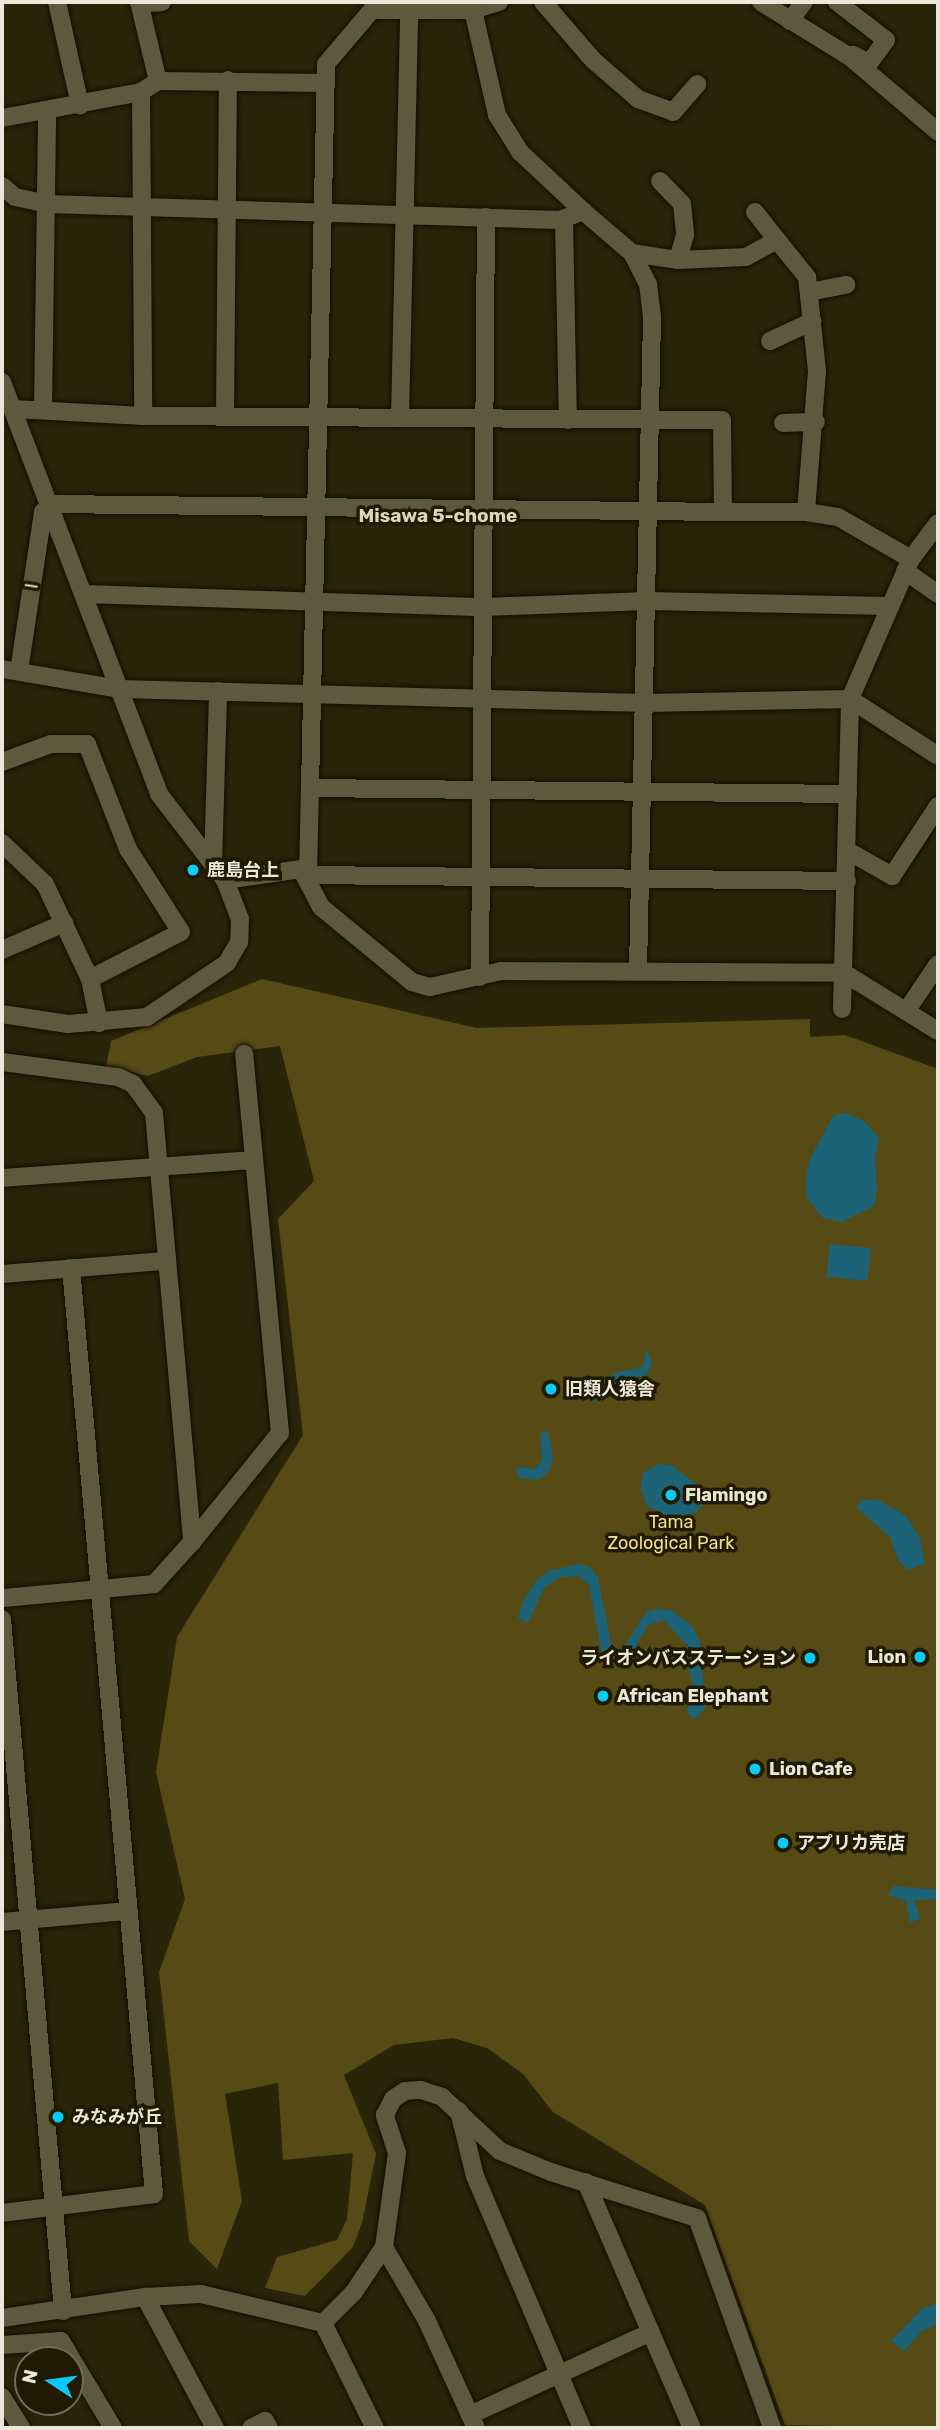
<!DOCTYPE html>
<html>
<head>
<meta charset="utf-8">
<style>
	body { margin:0 }
	#map { position:relative; width:940px; height:2430px; overflow:hidden; background:#2a2409; font-family:Rubik,"Noto Sans JP",sans-serif }
	div>[style] { position:absolute }
	.green>* { inset:0; background:#564a15 }
	.water>* { inset:0; background:#1d6378; transform-origin:0 0 }
	.roads { filter:drop-shadow(0 0 2px #130d00) drop-shadow(0 0 2px #130d00) }
	.minor>* { height:18px; margin:-9px; padding:0 9px; transform-origin:9px; border-radius:9px; background:#5e583c }
	.dots>* { width:19px; height:19px; translate:-50% -50%; box-sizing:border-box; border:4px solid #201a02; border-radius:50% }
	span { translate:-50% -50%; white-space:nowrap; text-align:center; line-height:1.15; -webkit-text-stroke:7px #201a02; paint-order:stroke }
	.street-label { font-size:18px; color:#ece8d9 }
	.poi-label { font-size:18px; color:#ece8d9; font-weight:700 }
	.left { translate:0 -50%; text-align:left }
	.right { translate:-100% -50%; text-align:right }
	.park-label { font-size:18px; color:#f1dd8a }
	.neighbourhood-label { font-size:19px; color:#ded6b7; font-weight:700 }
	.frame { position:absolute; inset:0; border:4px solid #ece8d9; pointer-events:none }
	.north { position:absolute; left:14px; top:2346px; width:70px; height:70px; box-sizing:border-box; background:#201a02; border:2px solid #726c58; border-radius:50%; rotate:283deg; font-size:19px; font-weight:700; line-height:28px; text-align:center; color:#ece8d9 }
	.north::after { content:''; display:block; margin:auto; width:24px; height:32px; background:#0acafa; clip-path:polygon(50% 0,100% 100%,50% 72%,0 100%) }
</style>
</head>
<body>
<div id="map">
	<div class="green">
		<div style="clip-path:polygon(262px 979px,477px 1028px,810px 1019px,810px 1037px,845px 1035px,938px 1069px,938px 2428px,785px 2425px,705px 2205px,553px 2112px,523px 2074px,487px 2048px,453px 2038px,394px 2045px,344px 2075px,376px 2154px,362px 2223px,353px 2247px,305px 2296px,265px 2288px,277px 2257px,337px 2240px,347px 2219px,353px 2153px,283px 2160px,278px 2083px,225px 2094px,242px 2201px,217px 2269px,189px 2241px,159px 1972px,185px 1899px,156px 1772px,177px 1637px,303px 1435px,278px 1219px,314px 1181px,280px 1046px,197px 1057px,148px 1076px,106px 1066px,111px 1041px)"></div>
	</div>
	<div class="water">
		<div style="clip-path:polygon(846px 1113px,865px 1122px,879px 1138px,875px 1156px,877px 1191px,874px 1206px,841px 1222px,823px 1218px,807px 1198px,805px 1184px,809px 1161px,833px 1116px)"></div>
		<div style="left:830px;top:1244px;width:41px;height:33px;rotate:6deg"></div>
		<div style="clip-path:polygon(646px 1349px,652px 1362px,647px 1375px,611px 1385px,593px 1403px,586px 1396px,592px 1387px,618px 1372px,643px 1367px)"></div>
		<div style="clip-path:polygon(548px 1432px,553px 1458px,548px 1473px,537px 1480px,518px 1478px,516px 1467px,535px 1469px,542px 1460px,540px 1433px)"></div>
		<div style="clip-path:polygon(659px 1464px,671px 1465px,696px 1484px,703px 1503px,697px 1512px,672px 1518px,647px 1506px,641px 1489px,643px 1473px)"></div>
		<div style="clip-path:polygon(876px 1499px,905px 1515px,920px 1538px,925px 1564px,907px 1570px,898px 1560px,890px 1537px,857px 1508px,860px 1501px)"></div>
		<div style="clip-path:polygon(579px 1564px,590px 1567px,598px 1577px,612px 1647px,623px 1649px,646px 1612px,660px 1608px,673px 1611px,692px 1626px,700px 1641px,705px 1708px,694px 1720px,686px 1711px,695px 1694px,689px 1671px,691px 1649px,663px 1620px,648px 1625px,631px 1655px,622px 1658px,601px 1651px,589px 1585px,578px 1576px,560px 1577px,544px 1588px,528px 1623px,518px 1618px,524px 1599px,538px 1579px,549px 1571px)"></div>
		<div style="clip-path:polygon(894px 1886px,938px 1890px,938px 1899px,914px 1900px,920px 1918px,910px 1923px,906px 1901px,888px 1895px)"></div>
		<div style="clip-path:polygon(938px 2303px,938px 2323px,922px 2331px,904px 2351px,891px 2341px,922px 2309px)"></div>
	</div>
	<div class="roads">
		<div class="minor">
			<div style="left:57px;top:2px;width:106px;rotate:77.4deg"></div>
			<div style="left:139px;top:2px;width:81px;rotate:76.5deg"></div>
			<div style="left:499px;top:2px;width:27px;rotate:163deg"></div>
			<div style="left:473px;top:10px;width:108px;rotate:77.1deg"></div>
			<div style="left:497px;top:115px;width:44px;rotate:58.1deg"></div>
			<div style="left:520px;top:152px;width:86px;rotate:43.1deg"></div>
			<div style="left:583px;top:211px;width:65px;rotate:40.6deg"></div>
			<div style="left:632px;top:253px;width:47px;rotate:8.7deg"></div>
			<div style="left:678px;top:260px;width:68px;rotate:-2.5deg"></div>
			<div style="left:746px;top:257px;width:35px;rotate:-29deg"></div>
			<div style="left:777px;top:240px;width:48px;rotate:51deg"></div>
			<div style="left:807px;top:277px;width:95px;rotate:83.9deg"></div>
			<div style="left:817px;top:371px;width:141px;rotate:94.5deg"></div>
			<div style="left:543px;top:2px;width:77px;rotate:49.2deg"></div>
			<div style="left:593px;top:60px;width:60px;rotate:40.9deg"></div>
			<div style="left:638px;top:99px;width:37px;rotate:20deg"></div>
			<div style="left:673px;top:112px;width:37px;rotate:-49deg"></div>
			<div style="left:761px;top:2px;width:105px;rotate:31.7deg"></div>
			<div style="left:850px;top:57px;width:116px;rotate:40.4deg"></div>
			<div style="left:837px;top:2px;width:62px;rotate:37.8deg"></div>
			<div style="left:886px;top:40px;width:29px;rotate:126deg"></div>
			<div style="left:869px;top:63px;width:18px;rotate:-153deg"></div>
			<div style="left:139px;top:3px;width:23px;rotate:-2deg"></div>
			<div style="left:790px;top:21px;width:24px;rotate:-54deg"></div>
			<div style="left:141px;top:92px;width:324px;rotate:89.6deg"></div>
			<div style="left:2px;top:118px;width:141px;rotate:-10.6deg"></div>
			<div style="left:141px;top:92px;width:20px;rotate:-33deg"></div>
			<div style="left:158px;top:81px;width:165px;rotate:0.7deg"></div>
			<div style="left:660px;top:181px;width:32px;rotate:46deg"></div>
			<div style="left:682px;top:204px;width:31px;rotate:84deg"></div>
			<div style="left:685px;top:235px;width:26px;rotate:106deg"></div>
			<div style="left:2px;top:186px;width:17px;rotate:40deg"></div>
			<div style="left:15px;top:197px;width:34px;rotate:12deg"></div>
			<div style="left:48px;top:204px;width:512px;rotate:1.79deg"></div>
			<div style="left:560px;top:220px;width:25px;rotate:-21deg"></div>
			<div style="left:755px;top:212px;width:36px;rotate:52deg"></div>
			<div style="left:564px;top:219px;width:201px;rotate:88.9deg"></div>
			<div style="left:632px;top:253px;width:35px;rotate:63deg"></div>
			<div style="left:648px;top:284px;width:34px;rotate:83deg"></div>
			<div style="left:652px;top:318px;width:652px;rotate:91.23deg"></div>
			<div style="left:809px;top:292px;width:38px;rotate:-11deg"></div>
			<div style="left:770px;top:341px;width:47px;rotate:-24.9deg"></div>
			<div style="left:2px;top:382px;width:441px;rotate:69.1deg"></div>
			<div style="left:159px;top:794px;width:108px;rotate:52.5deg"></div>
			<div style="left:225px;top:880px;width:42px;rotate:69deg"></div>
			<div style="left:240px;top:919px;width:23px;rotate:92deg"></div>
			<div style="left:239px;top:942px;width:24px;rotate:120deg"></div>
			<div style="left:227px;top:963px;width:97px;rotate:146deg"></div>
			<div style="left:147px;top:1017px;width:79px;rotate:174.9deg"></div>
			<div style="left:68px;top:1024px;width:67px;rotate:-171.4deg"></div>
			<div style="left:14px;top:409px;width:129px;rotate:3.1deg"></div>
			<div style="left:143px;top:416px;width:579px;rotate:0.4deg"></div>
			<div style="left:722px;top:420px;width:92px;rotate:89.4deg"></div>
			<div style="left:723px;top:512px;width:83px"></div>
			<div style="left:806px;top:512px;width:32px;rotate:9deg"></div>
			<div style="left:838px;top:517px;width:84px;rotate:29.9deg"></div>
			<div style="left:43px;top:409px;width:296px;rotate:-89.2deg"></div>
			<div style="left:225px;top:417px;width:337px;rotate:-89.5deg"></div>
			<div style="left:400px;top:418px;width:406px;rotate:-88.7deg"></div>
			<div style="left:783px;top:423px;width:33px;rotate:-2deg"></div>
			<div style="left:905px;top:571px;width:40px;rotate:34.9deg"></div>
			<div style="left:85px;top:594px;width:398px;rotate:1.9deg"></div>
			<div style="left:483px;top:607px;width:164px;rotate:-2.1deg"></div>
			<div style="left:647px;top:601px;width:240px;rotate:1.2deg"></div>
			<div style="left:2px;top:669px;width:120px;rotate:9.6deg"></div>
			<div style="left:120px;top:689px;width:525px;rotate:1.53deg"></div>
			<div style="left:645px;top:703px;width:205px;rotate:-1.1deg"></div>
			<div style="left:850px;top:699px;width:105px;rotate:32.9deg"></div>
			<div style="left:19px;top:671px;width:161px;rotate:-81.4deg"></div>
			<div style="left:43px;top:512px;width:12px;rotate:-42deg"></div>
			<div style="left:52px;top:504px;width:671px;rotate:0.68deg"></div>
			<div style="left:2px;top:762px;width:52px;rotate:-20.2deg"></div>
			<div style="left:51px;top:744px;width:36px"></div>
			<div style="left:87px;top:744px;width:113px;rotate:68.7deg"></div>
			<div style="left:128px;top:849px;width:98px;rotate:57.4deg"></div>
			<div style="left:181px;top:932px;width:102px;rotate:152.7deg"></div>
			<div style="left:310px;top:788px;width:724px;rotate:-88.73deg"></div>
			<div style="left:326px;top:64px;width:71px;rotate:-49.6deg"></div>
			<div style="left:372px;top:10px;width:101px"></div>
			<div style="left:2px;top:843px;width:59px;rotate:43.6deg"></div>
			<div style="left:45px;top:884px;width:105px;rotate:64.7deg"></div>
			<div style="left:90px;top:979px;width:45px;rotate:78.4deg"></div>
			<div style="left:848px;top:851px;width:51px;rotate:29.6deg"></div>
			<div style="left:892px;top:876px;width:84px;rotate:-56.7deg"></div>
			<div style="left:213px;top:864px;width:173px;rotate:-88.3deg"></div>
			<div style="left:225px;top:880px;width:77px;rotate:-8.2deg"></div>
			<div style="left:301px;top:869px;width:43px;rotate:62.2deg"></div>
			<div style="left:321px;top:907px;width:118px;rotate:39.5deg"></div>
			<div style="left:412px;top:982px;width:19px;rotate:16deg"></div>
			<div style="left:430px;top:987px;width:73px;rotate:-12.7deg"></div>
			<div style="left:501px;top:971px;width:343px;rotate:0.3deg"></div>
			<div style="left:844px;top:973px;width:110px;rotate:31.7deg"></div>
			<div style="left:847px;top:881px;width:539px;rotate:-179.36deg"></div>
			<div style="left:308px;top:875px;width:87px;rotate:-88.7deg"></div>
			<div style="left:310px;top:788px;width:538px;rotate:0.64deg"></div>
			<div style="left:2px;top:950px;width:68px;rotate:-23.5deg"></div>
			<div style="left:480px;top:977px;width:760px;rotate:-89.55deg"></div>
			<div style="left:842px;top:1009px;width:310px;rotate:-88.5deg"></div>
			<div style="left:850px;top:699px;width:153px;rotate:-66.5deg"></div>
			<div style="left:911px;top:559px;width:45px;rotate:-53.1deg"></div>
			<div style="left:907px;top:1010px;width:55px;rotate:-56deg"></div>
			<div style="left:2px;top:1062px;width:117px;rotate:7.4deg"></div>
			<div style="left:118px;top:1077px;width:17px;rotate:25deg"></div>
			<div style="left:133px;top:1084px;width:36px;rotate:54deg"></div>
			<div style="left:154px;top:1113px;width:431px;rotate:84.9deg"></div>
			<div style="left:192px;top:1542px;width:57px;rotate:132.1deg"></div>
			<div style="left:154px;top:1584px;width:153px;rotate:174.7deg"></div>
			<div style="left:2px;top:1178px;width:251px;rotate:-4.1deg"></div>
			<div style="left:2px;top:1274px;width:164px;rotate:-4.6deg"></div>
			<div style="left:192px;top:1542px;width:140px;rotate:-51.1deg"></div>
			<div style="left:280px;top:1433px;width:381px;rotate:-95.4deg"></div>
			<div style="left:2px;top:1619px;width:695px;rotate:84.96deg"></div>
			<div style="left:2px;top:1922px;width:127px;rotate:-5deg"></div>
			<div style="left:459px;top:2111px;width:67px;rotate:76.2deg"></div>
			<div style="left:475px;top:2176px;width:274px;rotate:67deg"></div>
			<div style="left:586px;top:2182px;width:268px;rotate:66.7deg"></div>
			<div style="left:2px;top:2213px;width:153px;rotate:-7.1deg"></div>
			<div style="left:154px;top:2194px;width:930px;rotate:-95.12deg"></div>
			<div style="left:384px;top:2247px;width:86px;rotate:59.8deg"></div>
			<div style="left:427px;top:2321px;width:118px;rotate:65.4deg"></div>
			<div style="left:145px;top:2297px;width:149px;rotate:61.9deg"></div>
			<div style="left:2px;top:2318px;width:145px;rotate:-8.4deg"></div>
			<div style="left:145px;top:2297px;width:56px;rotate:-3.1deg"></div>
			<div style="left:201px;top:2294px;width:125px;rotate:13.4deg"></div>
			<div style="left:323px;top:2323px;width:44px;rotate:-45deg"></div>
			<div style="left:354px;top:2292px;width:54px;rotate:-56.3deg"></div>
			<div style="left:384px;top:2247px;width:95px;rotate:-82.1deg"></div>
			<div style="left:397px;top:2153px;width:40px;rotate:-108deg"></div>
			<div style="left:385px;top:2115px;width:18px;rotate:-63deg"></div>
			<div style="left:393px;top:2099px;width:14px;rotate:-34deg"></div>
			<div style="left:405px;top:2091px;width:16px;rotate:-4deg"></div>
			<div style="left:421px;top:2090px;width:22px;rotate:18deg"></div>
			<div style="left:442px;top:2097px;width:79px;rotate:43deg"></div>
			<div style="left:500px;top:2151px;width:55px;rotate:22.4deg"></div>
			<div style="left:551px;top:2172px;width:153px;rotate:17.5deg"></div>
			<div style="left:697px;top:2218px;width:223px;rotate:70.3deg"></div>
			<div style="left:323px;top:2323px;width:117px;rotate:63.7deg"></div>
			<div style="left:2px;top:2345px;width:59px;rotate:-3.9deg"></div>
			<div style="left:61px;top:2341px;width:101px;rotate:59.1deg"></div>
			<div style="left:2px;top:2397px;width:36px;rotate:58deg"></div>
			<div style="left:470px;top:2415px;width:199px;rotate:-24.6deg"></div>
			<div style="left:251px;top:2428px;width:16px;rotate:-27deg"></div>
			<div style="left:265px;top:2421px;width:8px;rotate:60deg"></div>
		</div>
	</div>
	<div class="dots">
		<div style="left:193px;top:870px;background:#0acafa"></div>
		<div style="left:551px;top:1389px;background:#0acafa"></div>
		<div style="left:671px;top:1495px;background:#0acafa"></div>
		<div style="left:920px;top:1657px;background:#0acafa"></div>
		<div style="left:810px;top:1658px;background:#0acafa"></div>
		<div style="left:603px;top:1696px;background:#0acafa"></div>
		<div style="left:755px;top:1769px;background:#0acafa"></div>
		<div style="left:783px;top:1843px;background:#0acafa"></div>
		<div style="left:58px;top:2117px;background:#0acafa"></div>
	</div>
	<div class="street-label">
		<span style="left:32px;top:586px;rotate:-81deg">I</span>
	</div>
	<div class="poi-label">
		<span class="left" style="left:207px;top:870px">鹿島台上</span>
		<span class="left" style="left:565px;top:1389px">旧類人猿舎</span>
		<span class="left" style="left:685px;top:1495px">Flamingo</span>
		<span class="right" style="left:906px;top:1657px">Lion</span>
		<span class="right" style="left:796px;top:1658px">ライオンバスステーション</span>
		<span class="left" style="left:617px;top:1696px">African Elephant</span>
		<span class="left" style="left:769px;top:1769px">Lion Cafe</span>
		<span class="left" style="left:797px;top:1843px">アプリカ売店</span>
		<span class="left" style="left:72px;top:2117px">みなみが丘</span>
	</div>
	<div class="park-label">
		<span style="left:671px;top:1533px">Tama<br>Zoological Park</span>
	</div>
	<div class="neighbourhood-label">
		<span style="left:438px;top:516px">Misawa 5-chome</span>
	</div>
	<div class="frame"></div>
	<div class="north">N</div>
</div>
</body>
</html>
